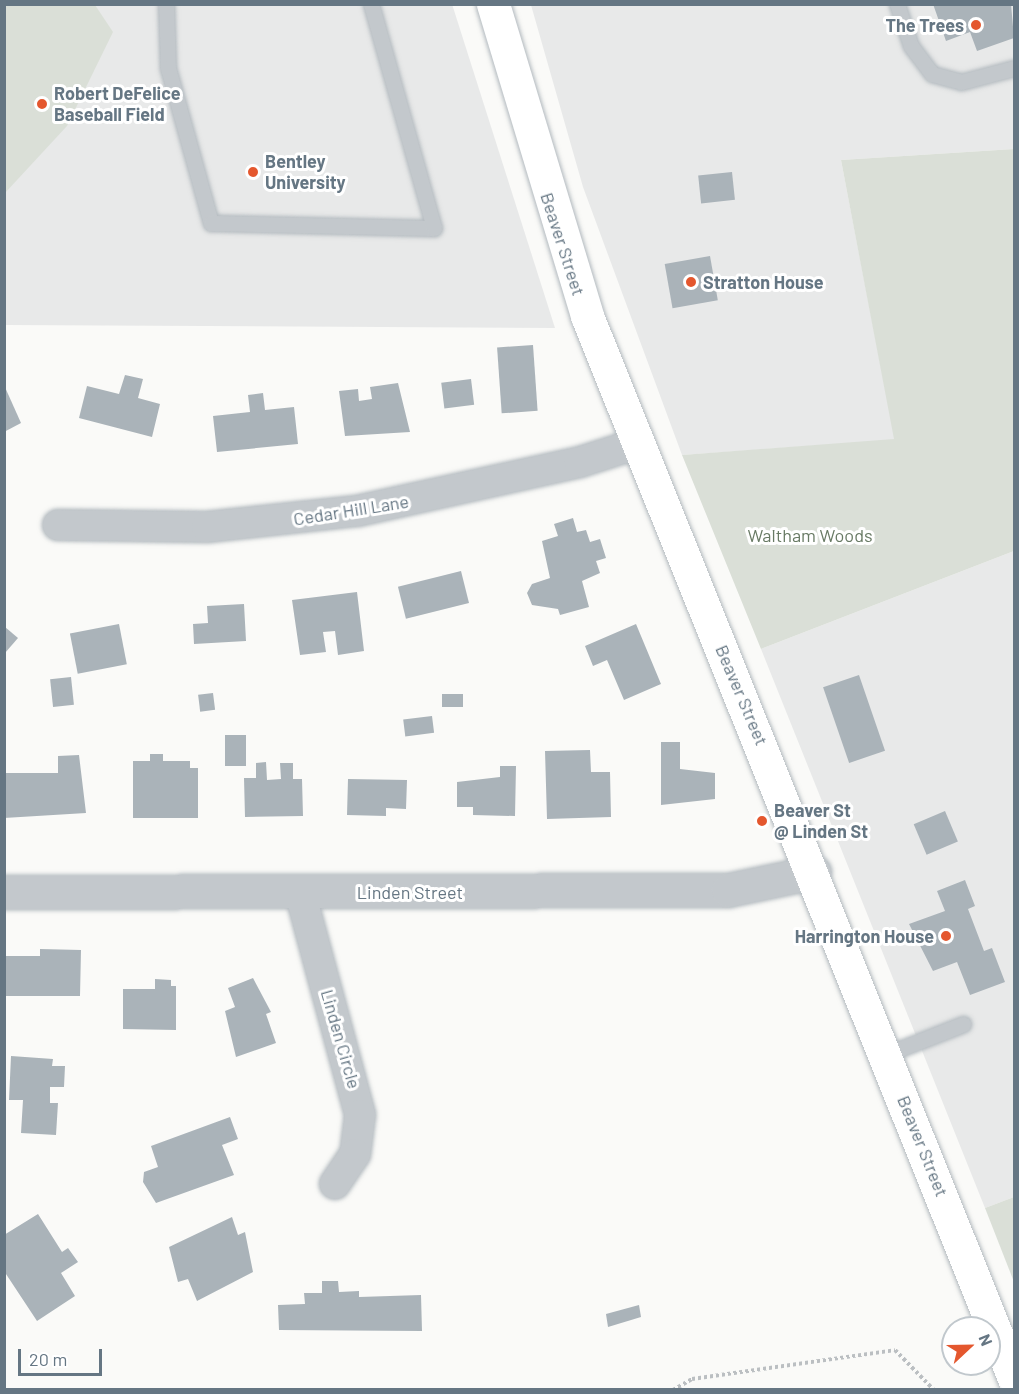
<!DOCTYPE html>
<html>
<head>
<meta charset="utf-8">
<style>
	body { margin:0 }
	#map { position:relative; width:1019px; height:1394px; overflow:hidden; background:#fafaf8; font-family:Barlow,sans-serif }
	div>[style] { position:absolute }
	.built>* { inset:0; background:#e8e9e9 }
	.green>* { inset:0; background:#dadfd7 }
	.building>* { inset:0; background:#aab3b9; transform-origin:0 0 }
	.path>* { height:4px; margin-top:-2px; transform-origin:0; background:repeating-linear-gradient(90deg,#bbbfc2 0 3px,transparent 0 6px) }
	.roads { filter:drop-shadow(0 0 2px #b3babf) drop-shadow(0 0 2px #b3babf) }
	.service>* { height:15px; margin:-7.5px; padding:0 7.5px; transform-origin:7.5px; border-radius:7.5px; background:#c3c8cc }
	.minor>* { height:30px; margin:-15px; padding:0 15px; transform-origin:15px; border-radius:15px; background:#c3c8cc }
	.tertiary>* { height:33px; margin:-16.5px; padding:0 16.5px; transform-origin:16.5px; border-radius:16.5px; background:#c3c8cc }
	.secondary>* { height:33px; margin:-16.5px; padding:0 16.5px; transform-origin:16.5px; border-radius:16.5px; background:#fff }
	.dots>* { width:16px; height:16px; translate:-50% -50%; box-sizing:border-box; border:3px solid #fff; border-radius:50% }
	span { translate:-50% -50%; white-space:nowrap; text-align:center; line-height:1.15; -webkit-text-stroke:6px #fff; paint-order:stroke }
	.poi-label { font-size:18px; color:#657683; font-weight:700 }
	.right { translate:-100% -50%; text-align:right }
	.left { translate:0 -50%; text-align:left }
	.street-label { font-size:18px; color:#657683 }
	.park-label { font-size:18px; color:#687a64 }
	.frame { position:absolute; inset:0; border:6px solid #657683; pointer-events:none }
	.north { position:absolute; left:941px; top:1316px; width:60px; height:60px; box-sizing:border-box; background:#fff; border:2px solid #c1c8cd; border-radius:50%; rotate:68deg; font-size:16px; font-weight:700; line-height:24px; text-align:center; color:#657683 }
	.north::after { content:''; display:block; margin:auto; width:21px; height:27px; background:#e4572e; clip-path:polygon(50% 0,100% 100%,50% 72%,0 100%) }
	.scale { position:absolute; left:18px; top:1349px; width:84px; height:27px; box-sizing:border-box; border:3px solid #657683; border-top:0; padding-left:8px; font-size:18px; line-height:21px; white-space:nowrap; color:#657683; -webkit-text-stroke:4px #fff; paint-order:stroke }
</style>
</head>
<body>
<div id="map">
	<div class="built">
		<div style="clip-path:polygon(452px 4px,555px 328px,5px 325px,5px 5px)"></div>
		<div style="clip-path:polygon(531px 5px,1014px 5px,1014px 149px,841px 160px,895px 440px,682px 455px,583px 187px)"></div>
		<div style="clip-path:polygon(1014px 551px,1014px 1197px,985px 1208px,761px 649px)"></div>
	</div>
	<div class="green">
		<div style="clip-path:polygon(5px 4px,95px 5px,113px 32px,67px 126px,5px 193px)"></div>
		<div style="clip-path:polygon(1014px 149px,1014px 551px,761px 649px,682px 455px,894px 439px,841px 160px)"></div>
		<div style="clip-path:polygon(1014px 1197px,1014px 1282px,985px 1208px)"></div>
	</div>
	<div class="building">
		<div style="clip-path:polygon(933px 4px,1011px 4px,1014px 38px,977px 51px,970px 32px,946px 41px)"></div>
		<div style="left:732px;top:172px;width:28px;height:34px;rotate:84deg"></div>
		<div style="left:710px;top:256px;width:45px;height:46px;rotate:80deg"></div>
		<div style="left:533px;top:345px;width:66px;height:36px;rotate:86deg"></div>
		<div style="clip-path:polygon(125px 375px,143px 379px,138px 398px,160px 404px,152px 437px,79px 418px,87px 386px,119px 394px)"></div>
		<div style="left:471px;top:379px;width:26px;height:30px;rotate:83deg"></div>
		<div style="clip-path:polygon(398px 383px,410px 432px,345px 436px,339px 391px,358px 389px,359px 401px,372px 399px,370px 387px)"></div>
		<div style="clip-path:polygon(4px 385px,21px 423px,4px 432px)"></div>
		<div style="clip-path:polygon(263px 393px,265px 410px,294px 407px,298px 444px,217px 452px,213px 416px,250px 412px,248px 395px)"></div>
		<div style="clip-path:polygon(573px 518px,577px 532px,586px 530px,590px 542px,600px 539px,606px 558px,596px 561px,600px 573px,582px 581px,589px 607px,560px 615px,558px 609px,532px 605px,527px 593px,532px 584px,550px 578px,542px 541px,558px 536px,554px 524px)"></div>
		<div style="left:461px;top:571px;width:33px;height:65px;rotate:76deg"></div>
		<div style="clip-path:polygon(357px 592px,364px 651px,338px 655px,335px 631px,323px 632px,326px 652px,300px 655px,292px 600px)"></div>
		<div style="clip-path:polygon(244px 604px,246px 641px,194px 644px,193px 624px,208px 623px,207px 606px)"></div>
		<div style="left:119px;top:624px;width:41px;height:50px;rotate:79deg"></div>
		<div style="clip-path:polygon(636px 624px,661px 684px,624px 700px,607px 660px,593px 666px,585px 646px)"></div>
		<div style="clip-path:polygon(5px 627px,18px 638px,5px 653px)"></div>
		<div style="left:859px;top:675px;width:80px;height:38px;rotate:71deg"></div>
		<div style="left:71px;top:677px;width:28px;height:21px;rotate:84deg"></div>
		<div style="left:213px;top:693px;width:17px;height:15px;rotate:83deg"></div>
		<div style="left:442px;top:694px;width:21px;height:13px"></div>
		<div style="left:432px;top:716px;width:17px;height:29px;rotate:83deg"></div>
		<div style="left:246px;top:735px;width:31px;height:21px;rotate:90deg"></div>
		<div style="clip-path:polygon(661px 742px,680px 742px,680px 769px,715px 773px,715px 799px,661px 805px)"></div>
		<div style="clip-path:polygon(590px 750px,591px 772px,610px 772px,611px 817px,547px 819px,545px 751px)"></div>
		<div style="clip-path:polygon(150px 754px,163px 754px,163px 761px,190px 761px,190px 768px,198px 768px,198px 818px,133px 818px,133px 761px,150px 761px)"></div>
		<div style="clip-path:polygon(79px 755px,86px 813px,4px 818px,4px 773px,58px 773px,58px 756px)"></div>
		<div style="clip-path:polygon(266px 762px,267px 780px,281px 779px,280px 763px,293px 763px,293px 779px,302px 779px,303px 816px,245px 817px,244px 778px,256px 778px,256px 763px)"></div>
		<div style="clip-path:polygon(500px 766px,516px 766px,515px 816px,473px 815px,473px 807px,457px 807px,457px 782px,500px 777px)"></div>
		<div style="clip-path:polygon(348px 779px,407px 780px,406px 809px,386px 808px,386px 816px,347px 815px)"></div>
		<div style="left:945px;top:811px;width:33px;height:34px;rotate:67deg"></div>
		<div style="clip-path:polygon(965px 880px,975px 906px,968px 909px,984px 951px,992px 948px,1005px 982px,970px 995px,957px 962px,933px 971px,909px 924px,945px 911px,937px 891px)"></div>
		<div style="clip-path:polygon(40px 949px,81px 950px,80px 996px,6px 996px,4px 956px,40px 956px)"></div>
		<div style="clip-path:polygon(253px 978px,271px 1012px,266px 1014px,276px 1043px,236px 1057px,225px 1011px,235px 1007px,228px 988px)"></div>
		<div style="clip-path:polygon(155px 979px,171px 980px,171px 986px,176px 986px,176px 1030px,123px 1029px,123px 989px,155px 989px)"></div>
		<div style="clip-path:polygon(11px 1056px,53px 1059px,52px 1066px,65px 1066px,64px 1087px,50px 1087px,50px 1103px,58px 1103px,56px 1135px,21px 1133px,23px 1100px,9px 1100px)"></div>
		<div style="clip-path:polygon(230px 1117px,238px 1139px,222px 1145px,234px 1175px,156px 1203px,143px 1182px,144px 1172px,158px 1167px,151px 1146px)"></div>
		<div style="clip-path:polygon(38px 1214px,62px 1252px,68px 1248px,78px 1262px,61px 1273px,75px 1296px,37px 1321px,4px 1271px,4px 1235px)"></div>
		<div style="clip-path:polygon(232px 1217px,238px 1235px,245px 1232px,253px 1272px,197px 1301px,188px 1279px,178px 1282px,169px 1247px)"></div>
		<div style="clip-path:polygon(322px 1281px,338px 1281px,339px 1292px,359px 1291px,359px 1297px,421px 1295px,422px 1331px,279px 1330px,278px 1305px,305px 1304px,304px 1293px,322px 1293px)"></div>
		<div style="clip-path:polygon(639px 1305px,641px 1317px,608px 1327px,606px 1314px)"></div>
	</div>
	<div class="path">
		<div style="left:673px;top:1390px;width:22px;rotate:-30deg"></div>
		<div style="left:692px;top:1379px;width:205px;rotate:-8.1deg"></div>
		<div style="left:895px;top:1350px;width:56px;rotate:45.7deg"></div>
	</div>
	<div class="roads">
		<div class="service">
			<div style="left:166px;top:4px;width:64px;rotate:88.2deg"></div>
			<div style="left:168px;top:68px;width:161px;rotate:74.5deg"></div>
			<div style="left:211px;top:223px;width:223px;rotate:1.3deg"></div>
			<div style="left:434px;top:228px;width:233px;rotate:-105.7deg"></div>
			<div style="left:897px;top:4px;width:44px;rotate:71.6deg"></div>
			<div style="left:911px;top:46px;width:35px;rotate:53deg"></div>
			<div style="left:932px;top:74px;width:30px;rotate:15deg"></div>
			<div style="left:961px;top:82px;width:55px;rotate:-14.8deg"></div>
			<div style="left:887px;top:1054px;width:82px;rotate:-21.5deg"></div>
		</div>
		<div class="minor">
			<div style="left:58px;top:525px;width:149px;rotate:0.8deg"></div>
			<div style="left:207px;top:527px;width:151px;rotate:-6.1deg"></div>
			<div style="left:357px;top:511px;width:228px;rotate:-12.4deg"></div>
			<div style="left:580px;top:462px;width:59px;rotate:-17.8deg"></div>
			<div style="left:300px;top:892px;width:231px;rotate:74.9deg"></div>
			<div style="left:360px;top:1115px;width:39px;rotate:97deg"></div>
			<div style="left:355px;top:1154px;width:36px;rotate:124deg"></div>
		</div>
		<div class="tertiary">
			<div style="left:4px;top:892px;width:724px;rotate:-0.16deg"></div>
			<div style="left:728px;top:890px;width:88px;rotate:-11.8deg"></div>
		</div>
		<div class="secondary">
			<div style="left:493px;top:4px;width:326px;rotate:73.2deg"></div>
			<div style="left:587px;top:316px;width:1145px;rotate:68.1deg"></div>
		</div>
	</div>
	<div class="dots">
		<div style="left:976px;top:25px;background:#e4572e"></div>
		<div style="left:42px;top:104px;background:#e4572e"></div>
		<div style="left:253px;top:172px;background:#e4572e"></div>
		<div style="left:691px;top:282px;background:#e4572e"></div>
		<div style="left:762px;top:821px;background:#e4572e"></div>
		<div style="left:946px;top:936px;background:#e4572e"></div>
	</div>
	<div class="poi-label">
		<span class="right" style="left:964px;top:25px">The Trees</span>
		<span class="left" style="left:54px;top:104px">Robert DeFelice<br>Baseball Field</span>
		<span class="left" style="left:265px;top:172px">Bentley<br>University</span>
		<span class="left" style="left:703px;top:282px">Stratton House</span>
		<span class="left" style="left:774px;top:821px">Beaver St<br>@ Linden St</span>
		<span class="right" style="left:934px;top:936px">Harrington House</span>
	</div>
	<div class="street-label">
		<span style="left:563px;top:244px;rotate:72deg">Beaver Street</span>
		<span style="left:351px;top:510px;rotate:-9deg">Cedar Hill Lane</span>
		<span style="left:742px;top:695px;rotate:67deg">Beaver Street</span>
		<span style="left:410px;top:892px">Linden Street</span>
		<span style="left:341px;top:1039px;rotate:74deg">Linden Circle</span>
		<span style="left:923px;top:1146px;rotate:68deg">Beaver Street</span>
	</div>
	<div class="park-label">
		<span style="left:810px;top:535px">Waltham Woods</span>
	</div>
	<div class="frame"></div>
	<div class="north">N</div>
	<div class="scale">20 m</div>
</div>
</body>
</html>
